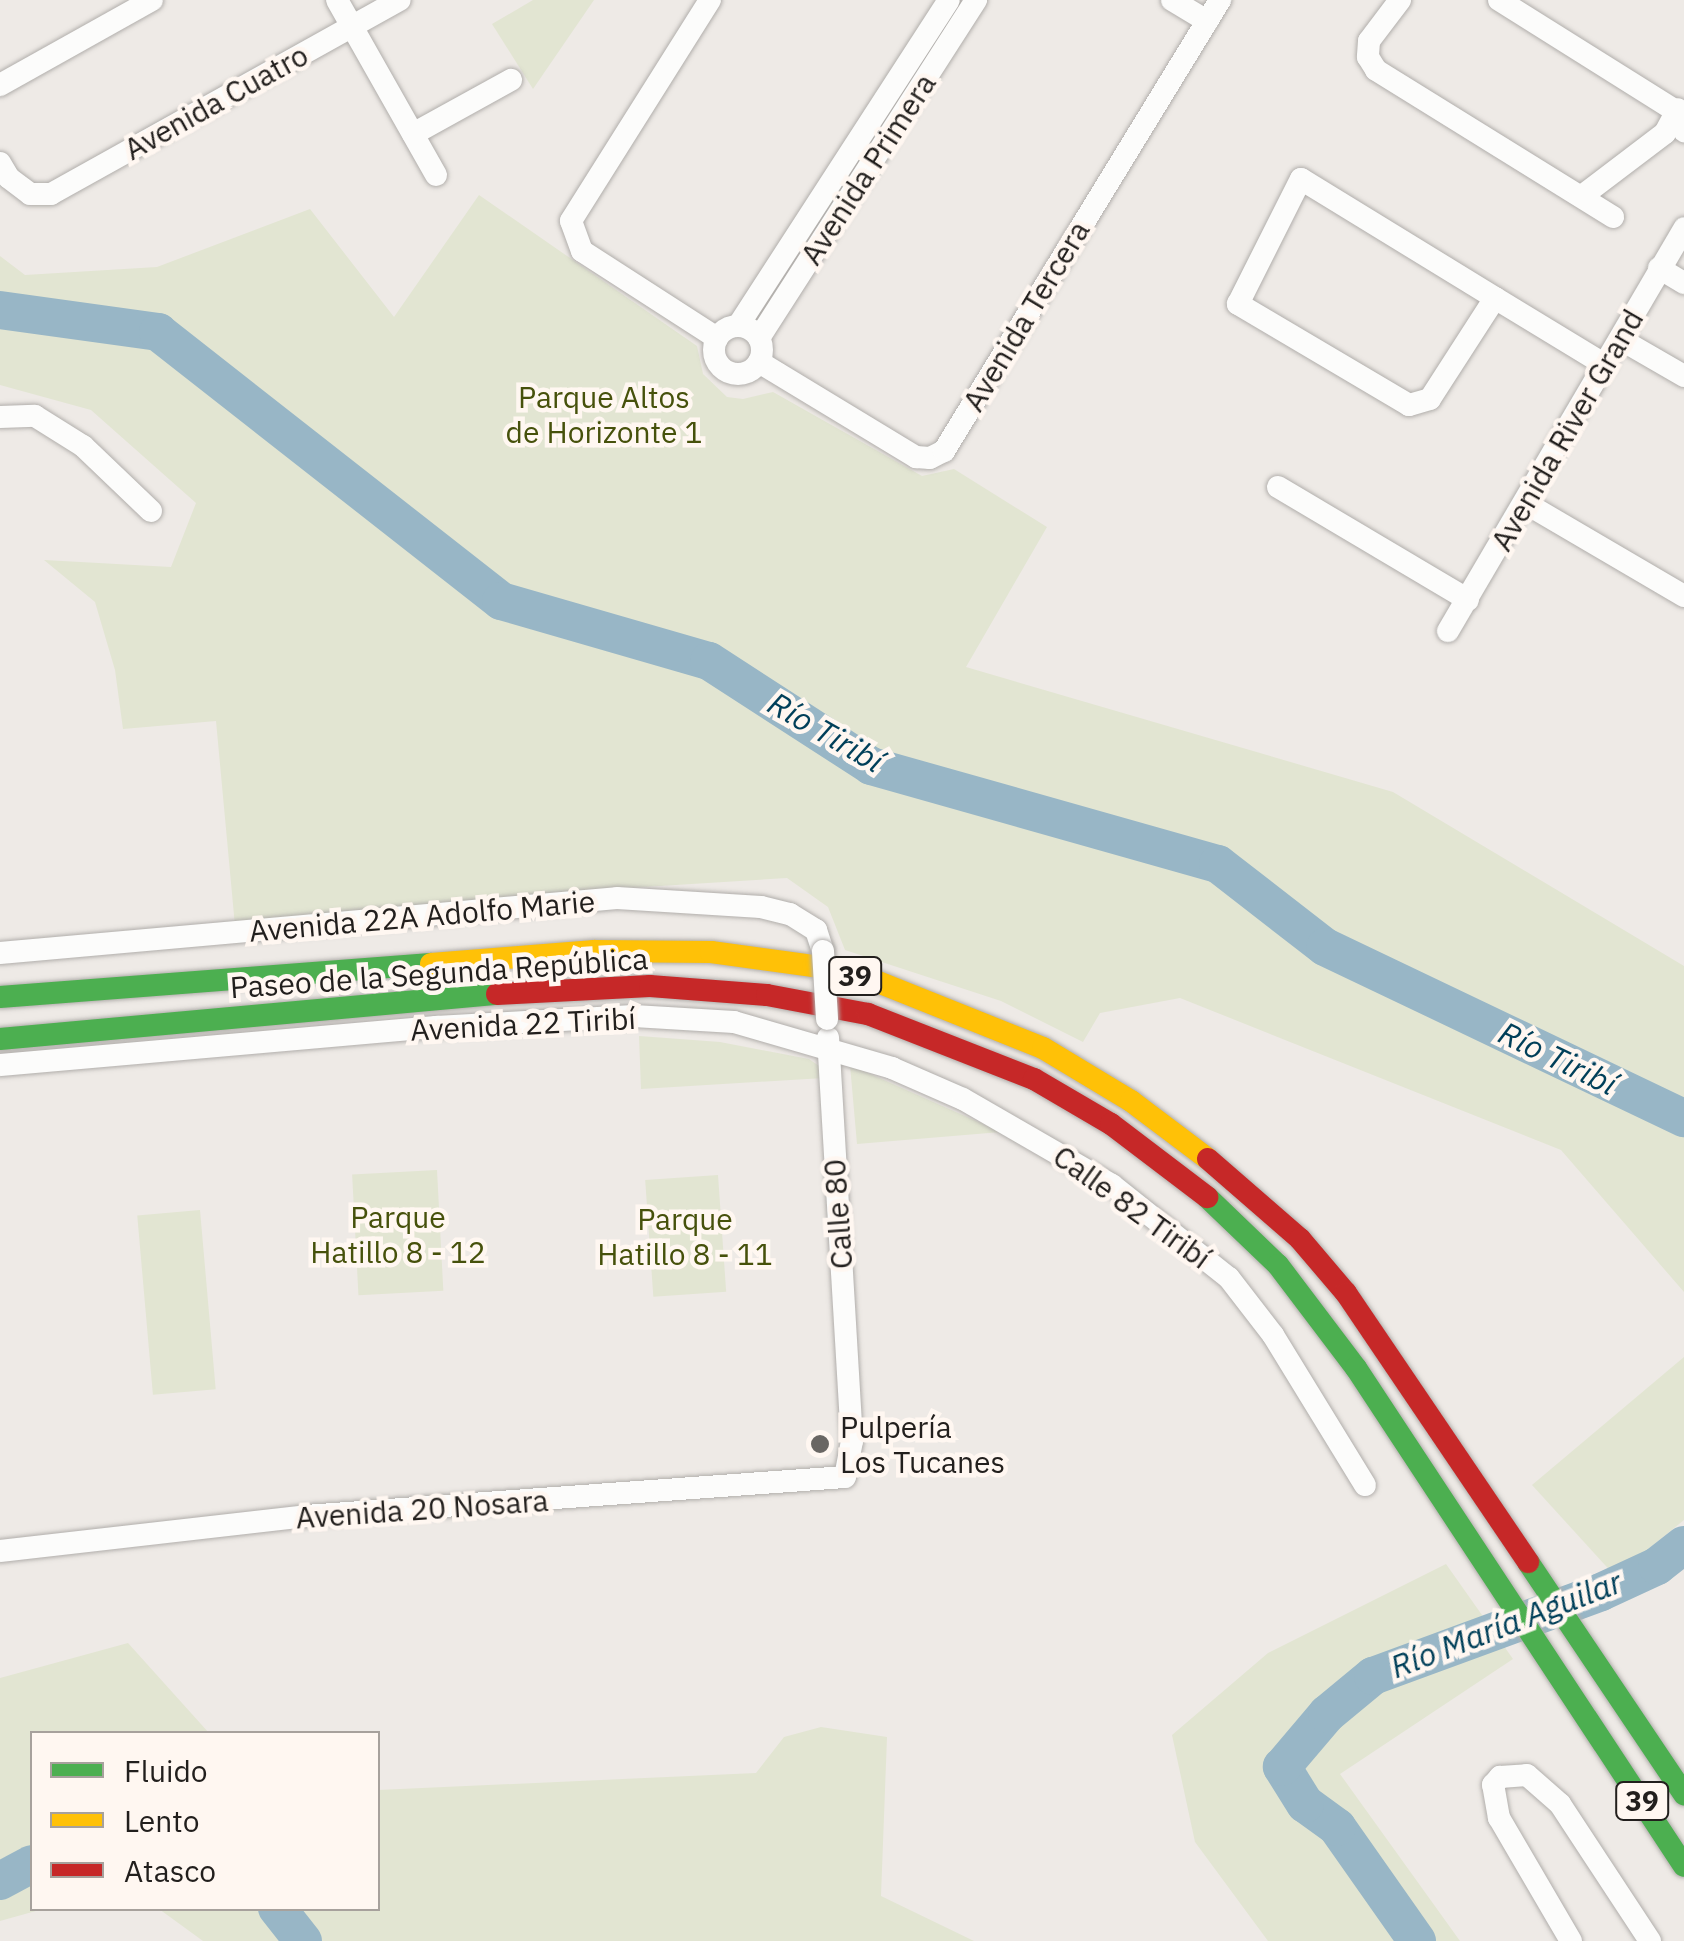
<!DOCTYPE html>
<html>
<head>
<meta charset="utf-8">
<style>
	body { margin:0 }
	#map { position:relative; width:1684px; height:1941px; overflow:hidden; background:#eeeae6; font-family:"IBM Plex Sans",sans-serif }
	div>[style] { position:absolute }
	.green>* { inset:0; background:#e2e5d2; transform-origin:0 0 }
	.river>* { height:38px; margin:-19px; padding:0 19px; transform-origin:19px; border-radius:19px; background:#98b6c6 }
	.roads { filter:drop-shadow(0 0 2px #b1aeab) drop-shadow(0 0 2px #b1aeab) }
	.street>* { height:22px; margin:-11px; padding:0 11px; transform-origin:11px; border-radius:11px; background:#fcfcfb }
	.street>.ring { margin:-11px; padding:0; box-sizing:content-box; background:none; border:22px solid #fcfcfb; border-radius:50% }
	.fast>* { height:22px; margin:-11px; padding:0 11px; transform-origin:11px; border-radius:11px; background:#4caf50 }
	.slow>* { height:22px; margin:-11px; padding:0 11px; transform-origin:11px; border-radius:11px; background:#ffc107 }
	.jam>* { height:22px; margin:-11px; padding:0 11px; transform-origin:11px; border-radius:11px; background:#c62828 }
	.bridges { filter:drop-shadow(0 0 2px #b1aeab) drop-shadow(0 0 2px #b1aeab) }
	.street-bridge>* { height:22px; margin:-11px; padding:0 11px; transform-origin:11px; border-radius:11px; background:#fcfcfb }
	.dots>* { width:28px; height:28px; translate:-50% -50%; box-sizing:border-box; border:5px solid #fff7f1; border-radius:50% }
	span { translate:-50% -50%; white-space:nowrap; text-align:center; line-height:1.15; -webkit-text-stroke:9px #fff7f1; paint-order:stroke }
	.shield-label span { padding:2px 8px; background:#fff7f1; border:2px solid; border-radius:8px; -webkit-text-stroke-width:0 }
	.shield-label { font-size:28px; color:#221f1d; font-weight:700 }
	.street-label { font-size:30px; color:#221f1d }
	.park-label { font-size:30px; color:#46510b }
	.poi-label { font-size:30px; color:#221f1d }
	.left { translate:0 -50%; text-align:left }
	.water-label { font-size:32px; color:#003f59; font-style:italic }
	.legend { position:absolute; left:30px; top:1731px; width:350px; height:180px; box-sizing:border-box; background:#fff7f1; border:2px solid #a7a19c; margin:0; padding:12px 18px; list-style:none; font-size:30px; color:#221f1d }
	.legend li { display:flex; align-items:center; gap:20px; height:50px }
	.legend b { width:50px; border:2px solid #a7a19c }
</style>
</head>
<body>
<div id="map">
	<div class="green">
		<div style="clip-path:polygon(533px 0,594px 0,533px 89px,492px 24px)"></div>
		<div style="clip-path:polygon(479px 195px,697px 346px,703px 374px,727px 397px,743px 399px,773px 392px,922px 476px,954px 469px,1047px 527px,966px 667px,1393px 792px,1684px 966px,1684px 1292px,1561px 1150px,1180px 998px,1100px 1013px,1083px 1042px,1001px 1001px,845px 950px,828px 907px,787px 878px,563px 892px,235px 926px,216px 721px,123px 729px,115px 670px,95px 602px,44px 560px,171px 567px,196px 503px,91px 410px,0 385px,0 256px,25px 275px,157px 267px,310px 209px,394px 317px)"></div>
		<div style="clip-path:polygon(639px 1036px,720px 1042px,809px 1059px,822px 1068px,824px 1078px,641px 1089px)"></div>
		<div style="clip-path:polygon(850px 1065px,1001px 1132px,857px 1144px)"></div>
		<div style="left:437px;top:1170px;width:121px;height:85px;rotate:87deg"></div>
		<div style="left:718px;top:1175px;width:117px;height:73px;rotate:86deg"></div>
		<div style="left:200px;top:1210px;width:180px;height:63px;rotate:85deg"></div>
		<div style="clip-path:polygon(1684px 1357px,1684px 1520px,1615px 1576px,1532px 1485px)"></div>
		<div style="clip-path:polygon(1446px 1564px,1513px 1659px,1340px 1774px,1460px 1941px,1268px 1941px,1195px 1842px,1172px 1735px,1268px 1653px)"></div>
		<div style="clip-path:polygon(128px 1643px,209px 1733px,32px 1734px,32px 1908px,43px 1909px,0 1921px,0 1678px)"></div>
		<div style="clip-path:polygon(821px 1727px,887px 1737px,881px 1896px,974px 1941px,203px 1941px,159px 1909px,378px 1908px,378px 1790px,756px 1773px,784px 1737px)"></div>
	</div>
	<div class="river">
		<div style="left:0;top:310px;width:160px;rotate:7.9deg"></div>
		<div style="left:158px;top:332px;width:436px;rotate:38.1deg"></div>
		<div style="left:501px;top:601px;width:216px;rotate:16.1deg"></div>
		<div style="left:709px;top:661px;width:193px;rotate:32.9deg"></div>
		<div style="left:871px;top:766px;width:361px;rotate:15.8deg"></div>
		<div style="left:1218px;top:864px;width:135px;rotate:37.8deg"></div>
		<div style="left:1325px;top:947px;width:398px;rotate:25.5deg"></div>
		<div style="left:0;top:1881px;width:36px;rotate:-28deg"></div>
		<div style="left:277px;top:1908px;width:42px;rotate:51.8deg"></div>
		<div style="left:1417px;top:1941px;width:139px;rotate:-125.1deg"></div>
		<div style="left:1337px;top:1827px;width:39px;rotate:-144deg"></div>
		<div style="left:1305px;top:1804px;width:44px;rotate:-121.9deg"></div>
		<div style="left:1282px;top:1767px;width:70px;rotate:-49.7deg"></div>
		<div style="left:1327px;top:1714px;width:60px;rotate:-39.6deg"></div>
		<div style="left:1373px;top:1676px;width:243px;rotate:-20.2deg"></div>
		<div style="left:1601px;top:1592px;width:62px;rotate:-24.9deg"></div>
		<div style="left:1657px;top:1566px;width:34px;rotate:-38deg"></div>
	</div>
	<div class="roads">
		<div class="street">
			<div style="left:337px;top:0;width:201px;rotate:60.5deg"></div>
			<div style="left:710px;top:0;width:261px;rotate:122.2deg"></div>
			<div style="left:571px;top:221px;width:32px;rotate:70deg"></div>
			<div style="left:582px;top:251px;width:161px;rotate:32.8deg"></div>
			<div style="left:1172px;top:0;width:41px;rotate:31deg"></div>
			<div style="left:1400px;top:0;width:51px;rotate:127.1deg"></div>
			<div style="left:1369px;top:41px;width:16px;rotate:94deg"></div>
			<div style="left:1368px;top:57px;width:15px;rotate:58deg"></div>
			<div style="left:1376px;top:70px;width:279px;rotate:31.8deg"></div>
			<div style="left:1499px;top:0;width:209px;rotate:32.1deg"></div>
			<div style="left:1676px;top:111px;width:22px;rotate:68deg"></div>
			<div style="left:0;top:85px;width:174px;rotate:-29.2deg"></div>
			<div style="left:413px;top:134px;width:112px;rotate:-28.9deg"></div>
			<div style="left:0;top:163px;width:17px;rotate:59deg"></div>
			<div style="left:9px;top:178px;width:26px;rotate:37deg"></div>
			<div style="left:30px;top:194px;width:21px"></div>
			<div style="left:51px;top:194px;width:399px;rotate:-29.1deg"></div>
			<div style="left:1582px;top:196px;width:104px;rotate:-37.2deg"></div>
			<div style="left:1665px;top:133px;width:27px;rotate:-62deg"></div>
			<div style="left:1659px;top:268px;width:29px;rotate:31deg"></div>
			<div style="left:1495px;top:298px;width:120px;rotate:122.8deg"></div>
			<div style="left:1430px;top:399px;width:22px;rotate:164deg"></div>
			<div style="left:1409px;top:405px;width:199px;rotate:-149.4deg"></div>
			<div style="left:1238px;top:304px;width:140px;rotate:-63.3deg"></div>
			<div style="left:1301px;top:179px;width:228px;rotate:31.5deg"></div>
			<div style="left:1495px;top:298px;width:129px;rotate:31.3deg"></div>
			<div style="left:738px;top:326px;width:388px;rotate:-57.1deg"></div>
			<div class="ring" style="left:714px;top:326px;width:26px;height:26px"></div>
			<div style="left:759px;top:338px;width:402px;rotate:-57.3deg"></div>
			<div style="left:1620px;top:339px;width:74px;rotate:30deg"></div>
			<div style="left:759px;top:362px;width:184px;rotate:31.2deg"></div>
			<div style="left:916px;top:457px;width:14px;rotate:4deg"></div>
			<div style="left:930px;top:458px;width:16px;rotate:-27deg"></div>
			<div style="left:944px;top:451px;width:529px;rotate:-58.53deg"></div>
			<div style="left:0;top:417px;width:35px;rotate:-2deg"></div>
			<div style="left:35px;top:416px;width:57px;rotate:32deg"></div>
			<div style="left:83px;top:446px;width:94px;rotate:43.7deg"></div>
			<div style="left:1278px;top:487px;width:221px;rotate:30.7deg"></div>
			<div style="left:1527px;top:504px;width:182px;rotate:30.4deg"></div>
			<div style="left:1448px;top:631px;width:467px;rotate:-59.6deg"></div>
			<div style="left:0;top:953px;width:619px;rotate:-5.09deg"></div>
			<div style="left:617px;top:898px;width:144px;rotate:3.6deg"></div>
			<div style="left:761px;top:907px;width:30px;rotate:14deg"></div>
			<div style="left:790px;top:914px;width:31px;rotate:32deg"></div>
			<div style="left:816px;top:930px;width:22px;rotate:72deg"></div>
			<div style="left:0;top:1065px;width:438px;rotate:-5deg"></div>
			<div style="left:436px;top:1027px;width:198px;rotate:-3.2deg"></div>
			<div style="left:634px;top:1016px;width:100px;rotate:3.4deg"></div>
			<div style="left:734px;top:1022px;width:165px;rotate:16.2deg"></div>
			<div style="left:892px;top:1068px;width:77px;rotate:23.6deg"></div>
			<div style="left:963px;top:1099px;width:172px;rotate:30deg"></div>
			<div style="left:1112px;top:1185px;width:149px;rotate:38.5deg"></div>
			<div style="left:1229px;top:1278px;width:72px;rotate:52.3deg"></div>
			<div style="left:1273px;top:1335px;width:176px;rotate:58.5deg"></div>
			<div style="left:0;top:1551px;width:308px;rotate:-6.5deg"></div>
			<div style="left:306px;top:1516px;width:540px;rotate:-4.14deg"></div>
			<div style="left:845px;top:1477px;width:37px;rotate:-79deg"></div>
			<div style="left:852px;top:1441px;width:404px;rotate:-93.4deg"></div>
			<div style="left:1571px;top:1941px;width:143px;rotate:-120.3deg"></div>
			<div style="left:1499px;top:1818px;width:34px;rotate:-100deg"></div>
			<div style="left:1493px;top:1785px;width:11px;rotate:-49deg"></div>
			<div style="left:1500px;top:1777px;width:27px;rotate:-4deg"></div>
			<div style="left:1527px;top:1775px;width:44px;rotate:41.3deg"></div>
			<div style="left:1560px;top:1804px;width:164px;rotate:56.7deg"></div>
		</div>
		<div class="fast">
			<div style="left:0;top:997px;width:432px;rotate:-4.4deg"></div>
			<div style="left:0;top:1039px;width:499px;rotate:-5.2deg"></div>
			<div style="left:1207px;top:1197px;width:98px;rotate:43.8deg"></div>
			<div style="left:1278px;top:1265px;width:129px;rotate:52.9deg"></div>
			<div style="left:1356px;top:1368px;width:596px;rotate:56.63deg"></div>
			<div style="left:1528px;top:1562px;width:280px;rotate:56.1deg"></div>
		</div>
		<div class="slow">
			<div style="left:431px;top:964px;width:164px;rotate:-4.6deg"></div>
			<div style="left:594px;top:951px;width:117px;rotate:0.5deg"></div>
			<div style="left:711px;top:952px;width:103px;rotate:7.8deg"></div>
			<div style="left:813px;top:966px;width:62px;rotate:13.1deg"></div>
			<div style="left:873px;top:980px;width:183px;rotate:21.8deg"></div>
			<div style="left:1043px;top:1048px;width:103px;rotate:31.1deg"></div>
			<div style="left:1131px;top:1101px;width:96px;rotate:37deg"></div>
		</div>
		<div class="jam">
			<div style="left:497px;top:994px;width:153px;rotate:-3deg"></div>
			<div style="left:650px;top:986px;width:117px;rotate:4.4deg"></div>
			<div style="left:767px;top:995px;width:103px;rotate:10.7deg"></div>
			<div style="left:868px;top:1014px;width:178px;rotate:21.4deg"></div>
			<div style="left:1034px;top:1079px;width:89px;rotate:30.3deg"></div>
			<div style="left:1111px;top:1124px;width:121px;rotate:37.2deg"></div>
			<div style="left:1208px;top:1159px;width:122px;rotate:41deg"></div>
			<div style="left:1300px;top:1239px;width:71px;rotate:49.6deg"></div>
			<div style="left:1346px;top:1293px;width:325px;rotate:55.9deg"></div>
		</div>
	</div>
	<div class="bridges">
		<div class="street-bridge">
			<div style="left:823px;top:951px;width:68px;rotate:86.6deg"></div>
		</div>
	</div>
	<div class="dots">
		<div style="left:820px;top:1444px;background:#696663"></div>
	</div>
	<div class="shield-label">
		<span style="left:855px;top:976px">39</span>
		<span style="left:1642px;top:1801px">39</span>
	</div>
	<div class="street-label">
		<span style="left:216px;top:102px;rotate:-29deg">Avenida Cuatro</span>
		<span style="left:868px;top:169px;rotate:-57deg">Avenida Primera</span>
		<span style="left:1026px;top:316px;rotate:-59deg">Avenida Tercera</span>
		<span style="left:1567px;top:430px;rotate:-60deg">Avenida River Grand</span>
		<span style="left:422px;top:916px;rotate:-5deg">Avenida 22A Adolfo Marie</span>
		<span style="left:439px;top:973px;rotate:-4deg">Paseo de la Segunda República</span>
		<span style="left:523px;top:1024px;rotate:-3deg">Avenida 22 Tiribí</span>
		<span style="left:1132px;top:1207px;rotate:36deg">Calle 82 Tiribí</span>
		<span style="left:838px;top:1214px;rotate:-94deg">Calle 80</span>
		<span style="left:422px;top:1509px;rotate:-4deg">Avenida 20 Nosara</span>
	</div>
	<div class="park-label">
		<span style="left:604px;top:414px">Parque Altos<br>de Horizonte 1</span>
		<span style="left:398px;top:1234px">Parque<br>Hatillo 8 - 12</span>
		<span style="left:685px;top:1236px">Parque<br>Hatillo 8 - 11</span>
	</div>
	<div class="poi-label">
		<span class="left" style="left:840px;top:1444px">Pulpería<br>Los Tucanes</span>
	</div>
	<div class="water-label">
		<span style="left:826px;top:732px;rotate:30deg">Río Tiribí</span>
		<span style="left:1558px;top:1058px;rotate:26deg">Río Tiribí</span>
		<span style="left:1506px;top:1624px;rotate:-21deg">Río María Aguilar</span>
	</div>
	<ul class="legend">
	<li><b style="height:12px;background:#4caf50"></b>Fluido</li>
	<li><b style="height:12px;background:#ffc107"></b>Lento</li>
	<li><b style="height:12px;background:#c62828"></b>Atasco</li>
	</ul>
</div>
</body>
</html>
